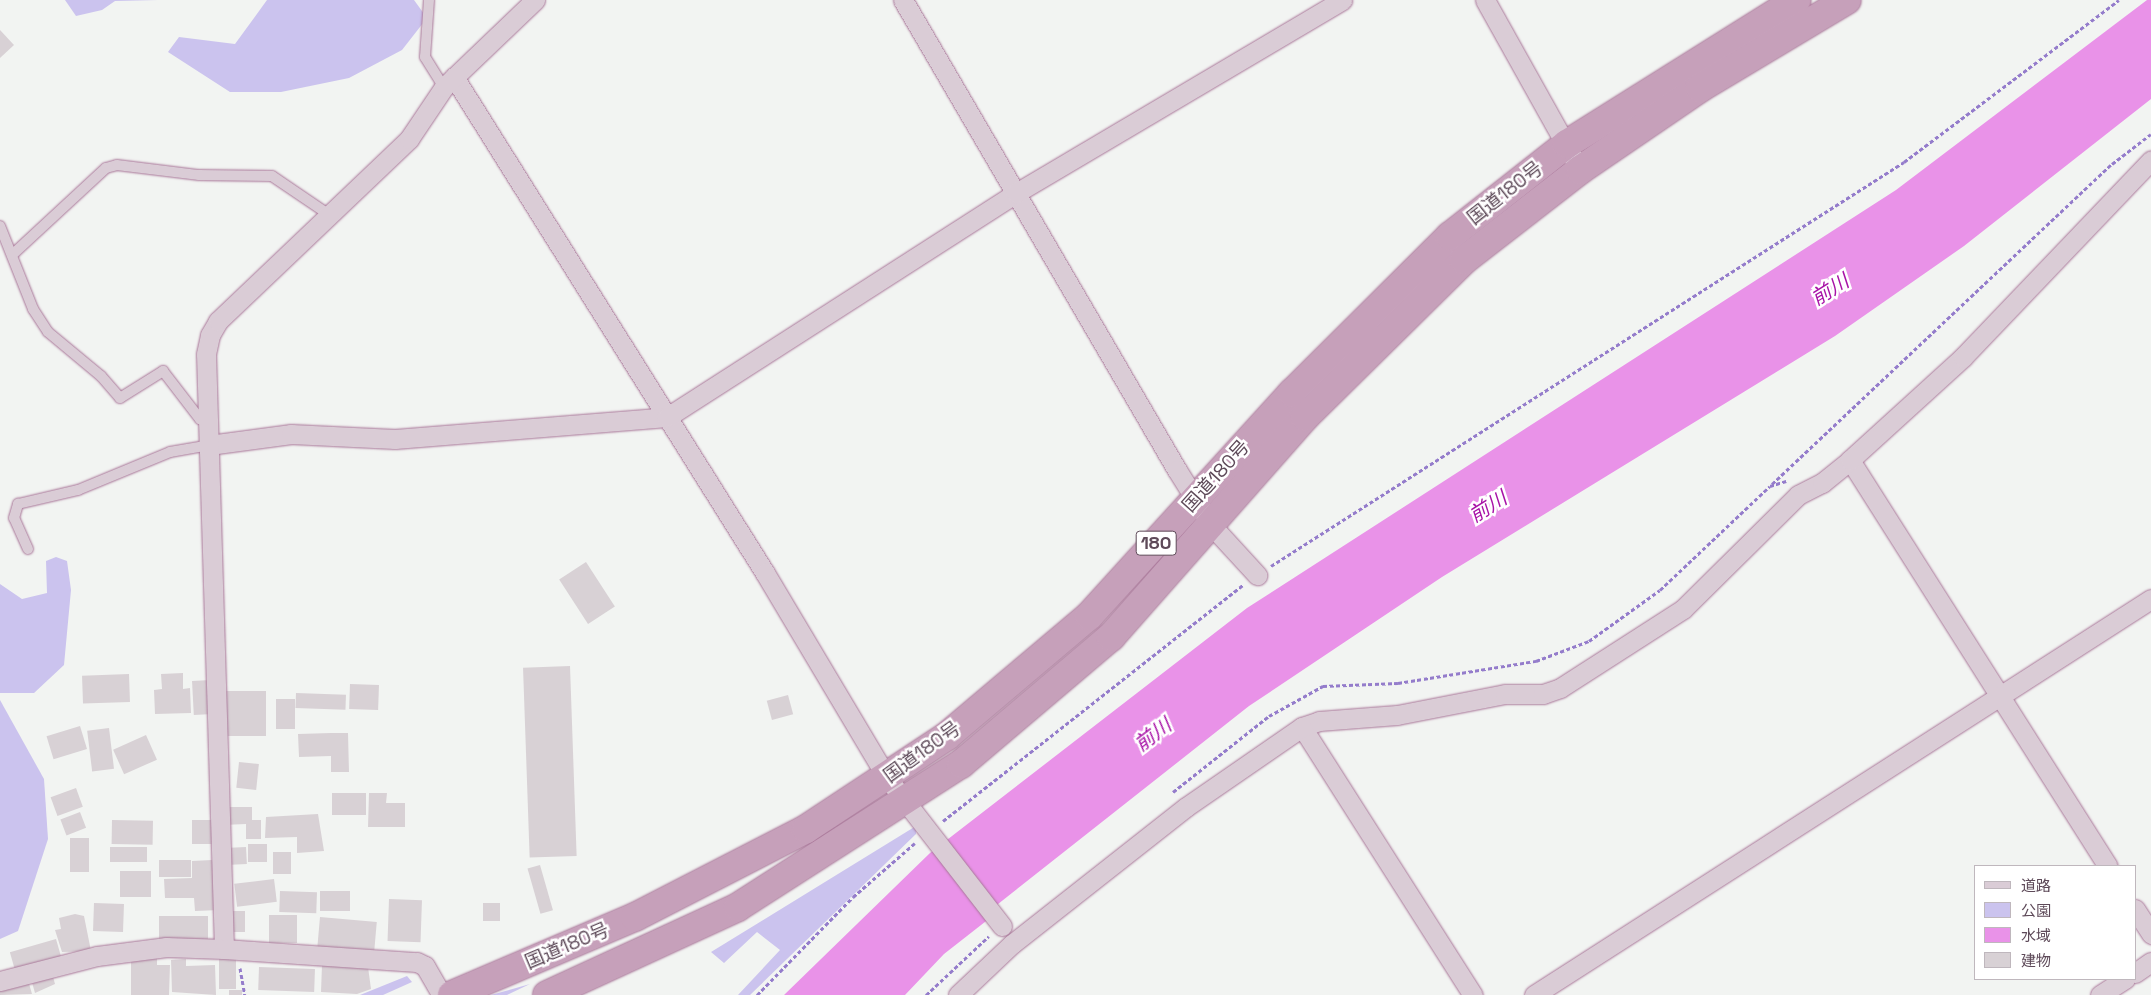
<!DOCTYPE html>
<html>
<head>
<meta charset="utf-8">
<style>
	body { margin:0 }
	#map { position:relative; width:2151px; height:995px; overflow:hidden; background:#f2f4f2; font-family:"Space Grotesk","Noto Sans JP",sans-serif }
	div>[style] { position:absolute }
	.green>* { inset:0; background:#cbc3ee }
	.water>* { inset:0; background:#e992e8 }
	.building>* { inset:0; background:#d8d1d5; transform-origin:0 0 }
	.path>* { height:3px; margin-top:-1.5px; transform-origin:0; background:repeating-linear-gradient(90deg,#947ccb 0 4px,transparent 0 6.5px) }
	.roads { filter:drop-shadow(0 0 1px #a97799) drop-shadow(0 0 1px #a97799) }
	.service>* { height:10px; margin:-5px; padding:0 5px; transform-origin:5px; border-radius:5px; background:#daccd6 }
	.minor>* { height:19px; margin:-9.5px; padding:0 9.5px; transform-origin:9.5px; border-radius:9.5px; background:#daccd6 }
	.trunk>* { height:28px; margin:-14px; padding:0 14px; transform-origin:14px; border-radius:14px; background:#c6a0ba }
	span { translate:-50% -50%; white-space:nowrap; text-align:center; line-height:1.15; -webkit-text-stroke:5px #fff; paint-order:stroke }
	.shield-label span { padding:1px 4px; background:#fff; border:1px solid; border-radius:4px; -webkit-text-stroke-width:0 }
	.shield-label { font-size:18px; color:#5e4a59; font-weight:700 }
	.street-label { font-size:19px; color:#5e4a59 }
	.water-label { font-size:20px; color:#a813a7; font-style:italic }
	.legend { position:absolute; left:1974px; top:865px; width:162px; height:115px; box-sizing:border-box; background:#fff; border:1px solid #bfb7bd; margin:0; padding:6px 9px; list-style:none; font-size:15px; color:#5e4a59 }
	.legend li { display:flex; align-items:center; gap:10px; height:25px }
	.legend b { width:25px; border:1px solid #bfb7bd }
</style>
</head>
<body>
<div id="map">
	<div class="green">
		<div style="clip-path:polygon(65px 0,158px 0,115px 1px,102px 10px,76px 16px)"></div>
		<div style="clip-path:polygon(267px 0,414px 0,427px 18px,402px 50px,349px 78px,281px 92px,230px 92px,168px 52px,179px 37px,235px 44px)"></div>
		<div style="clip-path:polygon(56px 557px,67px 561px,71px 590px,64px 665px,34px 693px,0 693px,0 584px,22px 599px,47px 593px,46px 561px)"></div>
		<div style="clip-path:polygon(0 700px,44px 779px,48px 839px,18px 931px,0 939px)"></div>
		<div style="clip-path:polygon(916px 826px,916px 834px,750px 995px,738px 995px,780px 950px,757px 932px,724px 963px,711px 952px)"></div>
		<div style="clip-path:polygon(407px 976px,412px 982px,383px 995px,360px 995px)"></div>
		<div style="clip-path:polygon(530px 984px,507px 995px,491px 995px)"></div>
	</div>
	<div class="water">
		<div style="clip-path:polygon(2147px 0,2151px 0,2151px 99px,1964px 246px,1835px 336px,1442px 577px,1249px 706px,993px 908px,990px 918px,944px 954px,905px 995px,784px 995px,930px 853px,1247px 608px,1896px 190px)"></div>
	</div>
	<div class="building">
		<div style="clip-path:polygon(0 30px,14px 45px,0 58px)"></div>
		<div style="left:586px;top:562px;width:53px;height:32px;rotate:57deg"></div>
		<div style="left:570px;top:666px;width:190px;height:47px;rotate:88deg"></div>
		<div style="clip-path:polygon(183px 673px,183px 689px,190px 688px,191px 713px,155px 714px,154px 690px,162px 689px,161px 674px)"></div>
		<div style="left:129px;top:674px;width:28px;height:47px;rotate:88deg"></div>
		<div style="left:211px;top:680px;width:34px;height:19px;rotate:87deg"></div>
		<div style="left:350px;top:684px;width:29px;height:25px;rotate:2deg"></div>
		<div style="left:225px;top:691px;width:41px;height:45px"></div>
		<div style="left:296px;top:693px;width:50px;height:15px;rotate:2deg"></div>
		<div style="left:788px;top:695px;width:20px;height:22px;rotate:75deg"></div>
		<div style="left:295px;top:699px;width:30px;height:19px;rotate:90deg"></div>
		<div style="left:80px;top:726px;width:24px;height:35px;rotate:73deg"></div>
		<div style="left:109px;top:728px;width:41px;height:22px;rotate:83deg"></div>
		<div style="clip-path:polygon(331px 733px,348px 733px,349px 772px,331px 772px,331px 756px,299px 757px,298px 734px)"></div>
		<div style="left:146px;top:735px;width:27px;height:36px;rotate:66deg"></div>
		<div style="left:239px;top:762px;width:20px;height:26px;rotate:6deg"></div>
		<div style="left:76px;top:788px;width:20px;height:27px;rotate:70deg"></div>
		<div style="left:332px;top:793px;width:34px;height:22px"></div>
		<div style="clip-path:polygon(369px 793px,387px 793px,386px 803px,405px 803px,405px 827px,368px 827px)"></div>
		<div style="clip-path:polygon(222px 807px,252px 807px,252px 820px,261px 820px,261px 839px,246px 839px,246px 824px,223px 825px)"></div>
		<div style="left:80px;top:812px;width:17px;height:21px;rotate:69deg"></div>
		<div style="clip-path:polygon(318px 814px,324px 851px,297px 853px,297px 837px,265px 838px,266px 817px)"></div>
		<div style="left:112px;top:820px;width:41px;height:24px;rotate:1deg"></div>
		<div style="left:192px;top:820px;width:21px;height:24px"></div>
		<div style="left:70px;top:838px;width:19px;height:34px"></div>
		<div style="left:248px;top:844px;width:19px;height:18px"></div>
		<div style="left:110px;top:847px;width:37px;height:15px"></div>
		<div style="left:246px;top:847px;width:17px;height:21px;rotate:87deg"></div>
		<div style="left:273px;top:852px;width:18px;height:22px"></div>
		<div style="left:159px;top:860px;width:32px;height:17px"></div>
		<div style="clip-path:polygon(212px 860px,220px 910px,195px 911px,194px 898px,165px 898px,164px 879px,192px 878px,192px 861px)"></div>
		<div style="left:540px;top:865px;width:47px;height:13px;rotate:74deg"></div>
		<div style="left:120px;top:871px;width:31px;height:26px"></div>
		<div style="left:274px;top:879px;width:23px;height:40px;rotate:83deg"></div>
		<div style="left:280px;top:891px;width:37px;height:21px;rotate:2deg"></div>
		<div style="left:320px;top:891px;width:30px;height:20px"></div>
		<div style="left:389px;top:899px;width:33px;height:42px;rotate:2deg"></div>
		<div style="left:94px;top:903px;width:30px;height:28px;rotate:2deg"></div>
		<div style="left:483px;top:903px;width:17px;height:18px"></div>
		<div style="left:225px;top:911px;width:20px;height:21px"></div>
		<div style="clip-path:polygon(75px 914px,84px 916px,91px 951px,62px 952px,55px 930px,61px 929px,59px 918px)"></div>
		<div style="left:297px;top:915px;width:28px;height:28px;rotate:90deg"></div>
		<div style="left:159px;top:916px;width:49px;height:23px"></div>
		<div style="left:320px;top:917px;width:57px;height:34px;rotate:5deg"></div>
		<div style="left:56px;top:939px;width:19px;height:48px;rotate:74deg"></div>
		<div style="left:219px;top:958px;width:17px;height:31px"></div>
		<div style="clip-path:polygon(131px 959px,157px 959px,157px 965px,170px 965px,169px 995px,131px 995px)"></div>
		<div style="clip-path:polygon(186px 959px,186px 966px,215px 965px,216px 995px,172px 992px,171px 960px)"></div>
		<div style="clip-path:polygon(322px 965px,368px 967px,371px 989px,357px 994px,321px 992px)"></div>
		<div style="left:259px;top:967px;width:56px;height:23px;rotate:2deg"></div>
		<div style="clip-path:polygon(52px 973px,55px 984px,35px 993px,31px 979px)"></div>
		<div style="clip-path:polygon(28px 980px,32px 994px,0 995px,0 990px)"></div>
		<div style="left:229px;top:990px;width:13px;height:5px"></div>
	</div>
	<div class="path">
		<div style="left:1772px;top:484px;width:467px;rotate:-43.3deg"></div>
		<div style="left:2112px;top:164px;width:49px;rotate:-37.6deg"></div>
		<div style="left:1271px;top:566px;width:751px;rotate:-32.55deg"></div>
		<div style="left:1904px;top:162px;width:269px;rotate:-37deg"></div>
		<div style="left:1173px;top:792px;width:122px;rotate:-38.4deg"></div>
		<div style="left:1269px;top:716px;width:62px;rotate:-29.1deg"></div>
		<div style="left:1323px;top:686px;width:75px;rotate:-2.3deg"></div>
		<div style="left:1398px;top:683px;width:140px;rotate:-9.1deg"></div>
		<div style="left:1536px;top:661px;width:57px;rotate:-20.7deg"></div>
		<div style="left:1589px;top:641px;width:87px;rotate:-35.7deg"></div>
		<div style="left:1660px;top:590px;width:151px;rotate:-43.4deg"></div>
		<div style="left:1770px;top:486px;width:17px;rotate:-17deg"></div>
		<div style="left:943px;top:821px;width:382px;rotate:-38.2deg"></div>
		<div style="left:240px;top:968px;width:27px;rotate:80deg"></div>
		<div style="left:757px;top:995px;width:137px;rotate:-45.6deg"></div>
		<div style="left:853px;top:897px;width:82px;rotate:-41.1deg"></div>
		<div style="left:926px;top:995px;width:86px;rotate:-43.1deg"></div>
	</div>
	<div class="roads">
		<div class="service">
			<div style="left:429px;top:0;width:57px;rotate:94deg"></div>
			<div style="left:425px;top:57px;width:36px;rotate:58deg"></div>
			<div style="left:0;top:226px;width:89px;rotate:68.3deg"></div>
			<div style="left:33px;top:309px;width:27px;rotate:57deg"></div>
			<div style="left:48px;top:332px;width:69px;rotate:39.7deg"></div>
			<div style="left:101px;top:376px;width:29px;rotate:49deg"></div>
			<div style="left:120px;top:398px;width:51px;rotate:-32.1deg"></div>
			<div style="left:163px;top:371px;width:61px;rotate:52.4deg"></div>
			<div style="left:200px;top:419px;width:9px;rotate:21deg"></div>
			<div style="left:12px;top:255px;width:128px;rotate:-42.8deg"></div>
			<div style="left:106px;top:168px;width:11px;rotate:-15deg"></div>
			<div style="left:117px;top:165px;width:83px;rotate:7deg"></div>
			<div style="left:199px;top:175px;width:73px;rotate:0.8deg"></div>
			<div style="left:272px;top:176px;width:71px;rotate:34.1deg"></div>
			<div style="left:28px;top:549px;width:34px;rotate:-114deg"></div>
			<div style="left:14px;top:518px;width:15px;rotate:-74deg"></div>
			<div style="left:18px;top:504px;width:62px;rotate:-13.1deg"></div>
			<div style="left:78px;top:490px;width:100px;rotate:-22.4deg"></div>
			<div style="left:170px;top:452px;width:40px;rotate:-10deg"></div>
		</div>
		<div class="minor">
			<div style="left:903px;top:0;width:544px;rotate:59.76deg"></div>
			<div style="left:1177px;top:470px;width:66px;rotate:58deg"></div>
			<div style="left:1212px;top:526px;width:67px;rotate:47.4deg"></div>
			<div style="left:1485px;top:0;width:195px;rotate:60.8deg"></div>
			<div style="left:454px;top:77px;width:585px;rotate:57.91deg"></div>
			<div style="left:765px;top:573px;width:240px;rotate:59.2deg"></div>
			<div style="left:888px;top:779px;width:186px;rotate:52.2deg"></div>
			<div style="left:209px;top:445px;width:83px;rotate:-7.6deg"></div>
			<div style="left:291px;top:434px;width:104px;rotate:2.8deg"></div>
			<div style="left:395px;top:439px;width:273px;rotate:-4.6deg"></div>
			<div style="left:667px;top:417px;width:415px;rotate:-32.7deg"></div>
			<div style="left:1016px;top:193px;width:379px;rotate:-30.6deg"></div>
			<div style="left:1850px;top:460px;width:481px;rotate:57.6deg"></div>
			<div style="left:1302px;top:727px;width:318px;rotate:57.5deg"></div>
			<div style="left:2135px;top:909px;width:30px;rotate:57deg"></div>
			<div style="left:224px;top:949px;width:595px;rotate:-91.73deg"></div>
			<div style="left:206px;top:354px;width:19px;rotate:-78deg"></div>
			<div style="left:210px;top:335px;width:16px;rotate:-60deg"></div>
			<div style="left:218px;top:321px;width:264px;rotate:-43.6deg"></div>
			<div style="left:409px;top:139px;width:63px;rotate:-56.1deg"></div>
			<div style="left:444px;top:87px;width:126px;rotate:-43.7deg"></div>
			<div style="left:2135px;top:973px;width:19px;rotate:-35deg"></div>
			<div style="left:0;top:981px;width:100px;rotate:-14.5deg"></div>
			<div style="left:97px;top:956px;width:70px;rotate:-7.4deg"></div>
			<div style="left:166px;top:947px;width:58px;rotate:2deg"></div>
			<div style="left:224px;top:949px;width:193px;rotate:3.9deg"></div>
			<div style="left:417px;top:962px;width:9px;rotate:27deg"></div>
			<div style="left:425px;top:966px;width:34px;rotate:60deg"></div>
			<div style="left:958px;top:995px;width:74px;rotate:-43.4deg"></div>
			<div style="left:1012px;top:944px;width:221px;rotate:-38.2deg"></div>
			<div style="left:1186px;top:807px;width:141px;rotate:-34.6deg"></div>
			<div style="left:1302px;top:727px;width:18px;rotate:-19deg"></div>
			<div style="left:1319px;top:721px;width:78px;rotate:-4.4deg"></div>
			<div style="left:1397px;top:715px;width:110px;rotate:-11deg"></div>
			<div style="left:1505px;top:694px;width:38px"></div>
			<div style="left:1543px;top:694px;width:18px;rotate:-19deg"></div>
			<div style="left:1560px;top:688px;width:146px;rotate:-32.7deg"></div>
			<div style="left:1683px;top:609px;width:162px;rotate:-44.7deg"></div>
			<div style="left:1798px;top:495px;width:27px;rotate:-27deg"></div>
			<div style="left:1822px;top:483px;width:36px;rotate:-39deg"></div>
			<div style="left:1850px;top:460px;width:153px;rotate:-42.3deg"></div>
			<div style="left:1963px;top:357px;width:272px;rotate:-46.3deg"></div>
			<div style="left:1534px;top:995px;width:733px;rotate:-32.69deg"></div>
			<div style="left:2100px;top:995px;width:30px;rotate:-33deg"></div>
		</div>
		<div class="trunk">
			<div style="left:452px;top:995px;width:199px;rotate:-23.1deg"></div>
			<div style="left:635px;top:917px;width:192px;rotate:-27.2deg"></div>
			<div style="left:806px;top:829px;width:169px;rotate:-33.4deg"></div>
			<div style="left:947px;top:736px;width:186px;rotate:-40.2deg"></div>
			<div style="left:1089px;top:616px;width:302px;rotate:-47.7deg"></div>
			<div style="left:1292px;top:393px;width:223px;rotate:-44.8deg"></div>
			<div style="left:1450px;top:236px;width:149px;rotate:-38.2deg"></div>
			<div style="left:1567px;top:144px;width:271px;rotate:-32.1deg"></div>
			<div style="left:547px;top:995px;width:210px;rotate:-24.7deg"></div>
			<div style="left:738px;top:907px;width:265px;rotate:-32.7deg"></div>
			<div style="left:961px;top:764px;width:197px;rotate:-40.3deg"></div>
			<div style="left:1111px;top:637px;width:293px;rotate:-48.6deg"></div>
			<div style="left:1305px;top:417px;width:223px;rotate:-44.6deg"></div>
			<div style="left:1464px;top:260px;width:147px;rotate:-37.8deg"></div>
			<div style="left:1580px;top:170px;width:145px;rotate:-34.3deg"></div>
			<div style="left:1700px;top:88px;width:171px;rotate:-30.9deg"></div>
		</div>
	</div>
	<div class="shield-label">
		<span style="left:1156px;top:543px">180</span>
	</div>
	<div class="street-label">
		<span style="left:1505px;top:193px;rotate:-38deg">国道180号</span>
		<span style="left:1216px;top:476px;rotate:-48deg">国道180号</span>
		<span style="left:922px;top:752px;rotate:-36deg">国道180号</span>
		<span style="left:567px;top:946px;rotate:-23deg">国道180号</span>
	</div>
	<div class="water-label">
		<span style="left:1830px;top:290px;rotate:-32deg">前川</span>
		<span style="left:1488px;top:507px;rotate:-32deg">前川</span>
		<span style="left:1153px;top:735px;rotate:-37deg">前川</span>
	</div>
	<ul class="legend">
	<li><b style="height:6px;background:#daccd6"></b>道路</li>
	<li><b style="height:14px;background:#cbc3ee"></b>公園</li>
	<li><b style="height:14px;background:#e992e8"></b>水域</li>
	<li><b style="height:14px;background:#d8d1d5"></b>建物</li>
	</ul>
</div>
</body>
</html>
